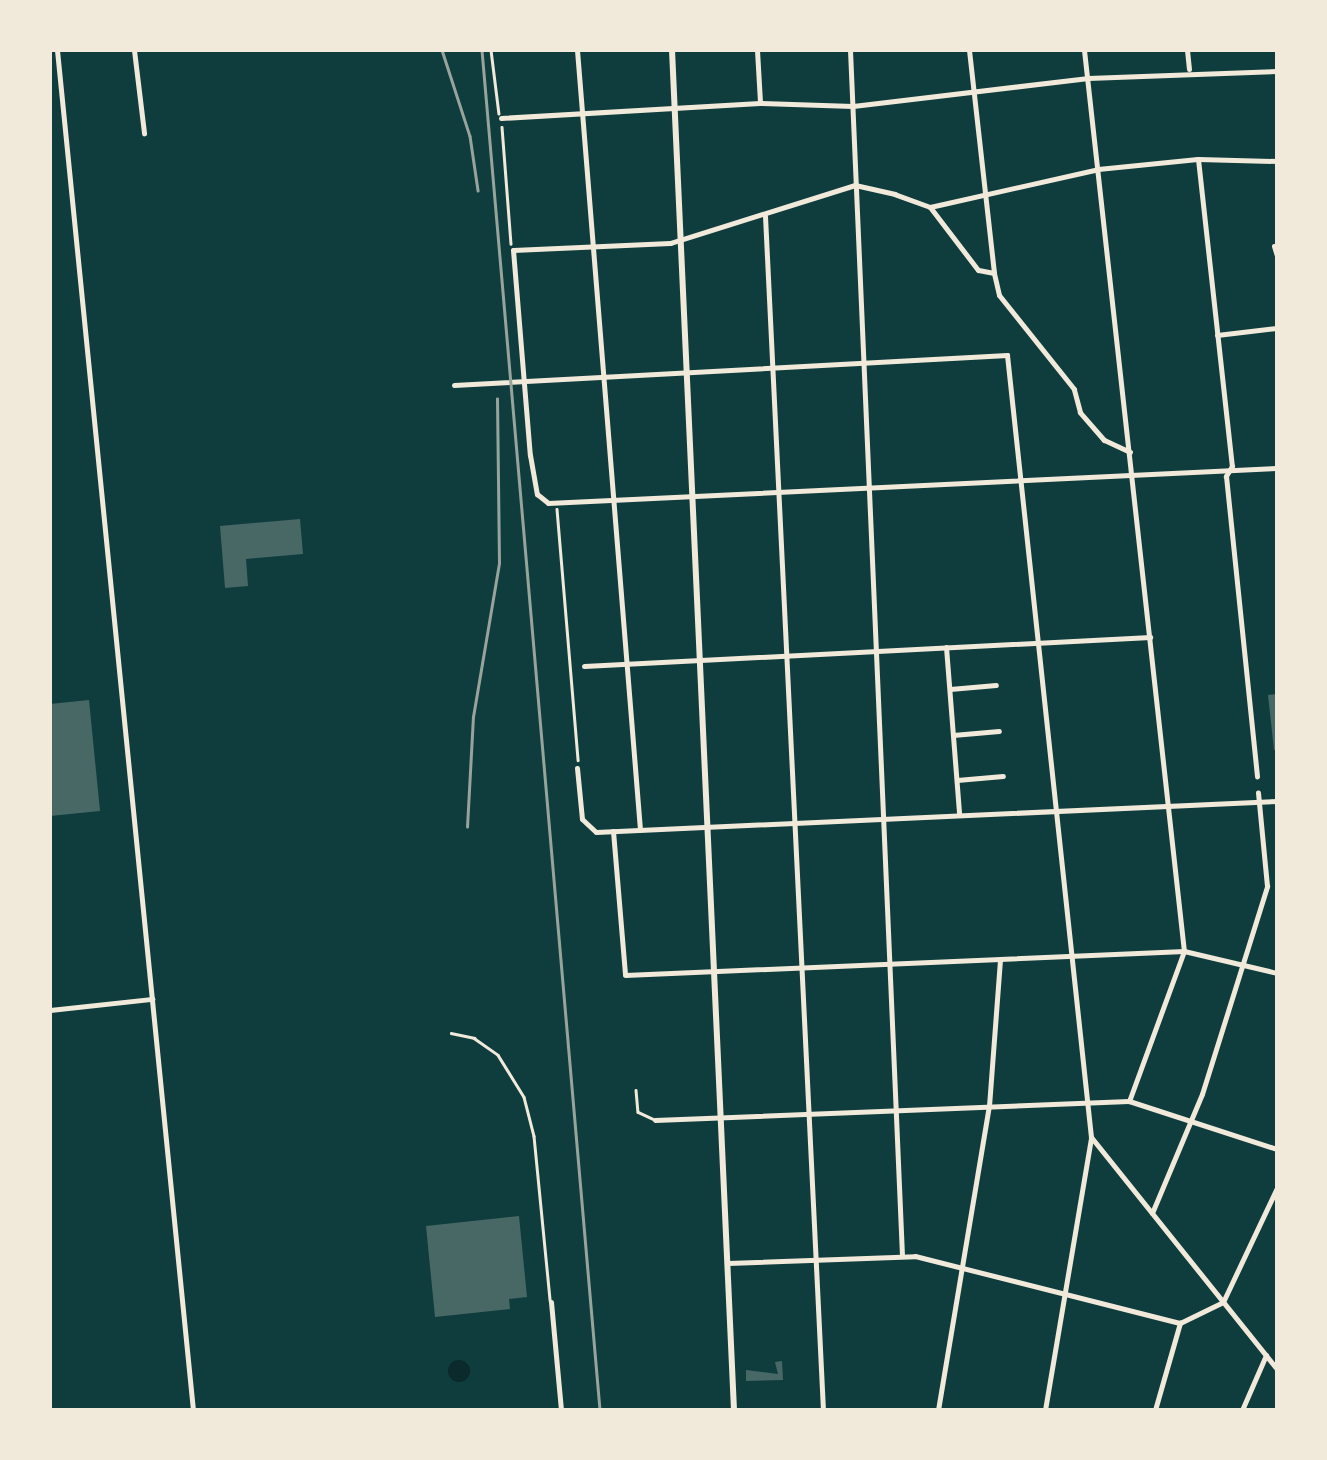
<!DOCTYPE html>
<html>
<head>
<meta charset="utf-8">
<style>
	body { margin:0 }
	#map { position:relative; width:1327px; height:1460px; overflow:hidden; background:#0f3d3e; font-family:"Roboto Condensed",sans-serif }
	div>[style] { position:absolute }
	.water>* { inset:0; background:#0a2a2b }
	.round { border-radius:50% }
	.building>* { inset:0; background:#486865 }
	.path>* { height:2.5px; margin:-1.25px; padding:0 1.25px; transform-origin:1.25px; border-radius:1.25px; background:#f1e9da }
	.service>* { height:2.5px; margin:-1.25px; padding:0 1.25px; transform-origin:1.25px; border-radius:1.25px; background:#f1e9da }
	.minor>* { height:5px; margin:-2.5px; padding:0 2.5px; transform-origin:2.5px; border-radius:2.5px; background:#f1e9da }
	.secondary>* { height:6px; margin:-3px; padding:0 3px; transform-origin:3px; border-radius:3px; background:#f1e9da }
	.rail>* { height:2.5px; margin:-1.25px; padding:0 1.25px; transform-origin:1.25px; border-radius:1.25px; background:#97a49c }
	span { translate:-50% -50%; white-space:nowrap; text-align:center; line-height:1.15; -webkit-text-stroke:9px #f1e9da; paint-order:stroke }
	.frame { position:absolute; inset:0; border:52px solid #f1e9da; pointer-events:none }
</style>
</head>
<body>
<div id="map">
	<div class="water">
		<div class="round" style="left:448px;top:1360px;width:22px;height:22px"></div>
	</div>
	<div class="building">
		<div style="clip-path:polygon(300px 519px,303px 554px,246px 559px,248px 586px,225px 588px,220px 526px)"></div>
		<div style="clip-path:polygon(1277px 694px,1277px 750px,1274px 750px,1268px 695px)"></div>
		<div style="clip-path:polygon(89px 700px,100px 811px,50px 816px,50px 704px)"></div>
		<div style="clip-path:polygon(519px 1216px,527px 1297px,509px 1299px,510px 1309px,435px 1317px,426px 1226px)"></div>
		<div style="clip-path:polygon(782px 1361px,783px 1380px,746px 1381px,746px 1370px,778px 1374px,775px 1362px)"></div>
	</div>
	<div class="path">
		<div style="left:491px;top:50px;width:64px;rotate:82.9deg"></div>
		<div style="left:502px;top:127px;width:117px;rotate:85.6deg"></div>
		<div style="left:557px;top:509px;width:252px;rotate:85.2deg"></div>
	</div>
	<div class="service">
		<div style="left:451px;top:1033px;width:24px;rotate:12deg"></div>
		<div style="left:474px;top:1038px;width:29px;rotate:35deg"></div>
		<div style="left:498px;top:1055px;width:49px;rotate:58.2deg"></div>
		<div style="left:524px;top:1097px;width:40px;rotate:75.6deg"></div>
		<div style="left:534px;top:1136px;width:165px;rotate:84.4deg"></div>
		<div style="left:636px;top:1090px;width:22px;rotate:85deg"></div>
		<div style="left:638px;top:1112px;width:19px;rotate:25deg"></div>
	</div>
	<div class="minor">
		<div style="left:57px;top:50px;width:1367px;rotate:84.29deg"></div>
		<div style="left:134px;top:50px;width:84px;rotate:83.1deg"></div>
		<div style="left:577px;top:50px;width:782px;rotate:85.38deg"></div>
		<div style="left:757px;top:50px;width:52px;rotate:86.7deg"></div>
		<div style="left:850px;top:50px;width:1206px;rotate:87.53deg"></div>
		<div style="left:969px;top:50px;width:224px;rotate:83.6deg"></div>
		<div style="left:1084px;top:50px;width:907px;rotate:83.67deg"></div>
		<div style="left:1184px;top:951px;width:160px;rotate:110.1deg"></div>
		<div style="left:1187px;top:50px;width:19px;rotate:84deg"></div>
		<div style="left:501px;top:118px;width:259px;rotate:-3.3deg"></div>
		<div style="left:760px;top:103px;width:93px;rotate:1.8deg"></div>
		<div style="left:853px;top:106px;width:237px;rotate:-6.8deg"></div>
		<div style="left:1088px;top:78px;width:189px;rotate:-2.1deg"></div>
		<div style="left:1198px;top:159px;width:309px;rotate:83.7deg"></div>
		<div style="left:1232px;top:466px;width:12px;rotate:121deg"></div>
		<div style="left:1226px;top:476px;width:302px;rotate:84.1deg"></div>
		<div style="left:930px;top:207px;width:172px;rotate:-12.7deg"></div>
		<div style="left:1098px;top:169px;width:100px;rotate:-5.7deg"></div>
		<div style="left:1198px;top:159px;width:79px;rotate:1.5deg"></div>
		<div style="left:765px;top:216px;width:1195px;rotate:87.22deg"></div>
		<div style="left:1274px;top:246px;width:10px;rotate:73deg"></div>
		<div style="left:1217px;top:335px;width:60px;rotate:-6.7deg"></div>
		<div style="left:454px;top:385px;width:554px;rotate:-3.11deg"></div>
		<div style="left:1007px;top:355px;width:786px;rotate:83.87deg"></div>
		<div style="left:1091px;top:1137px;width:297px;rotate:51.3deg"></div>
		<div style="left:1130px;top:452px;width:29px;rotate:-155deg"></div>
		<div style="left:1104px;top:440px;width:37px;rotate:-131deg"></div>
		<div style="left:1080px;top:412px;width:24px;rotate:-105deg"></div>
		<div style="left:1074px;top:389px;width:120px;rotate:-128.6deg"></div>
		<div style="left:999px;top:295px;width:23px;rotate:-103deg"></div>
		<div style="left:994px;top:273px;width:16px;rotate:-169deg"></div>
		<div style="left:978px;top:270px;width:79px;rotate:-127.3deg"></div>
		<div style="left:930px;top:207px;width:37px;rotate:-160deg"></div>
		<div style="left:895px;top:194px;width:41px;rotate:-167.3deg"></div>
		<div style="left:855px;top:185px;width:194px;rotate:162.6deg"></div>
		<div style="left:670px;top:243px;width:157px;rotate:177.4deg"></div>
		<div style="left:513px;top:250px;width:206px;rotate:85.3deg"></div>
		<div style="left:530px;top:455px;width:40px;rotate:80deg"></div>
		<div style="left:537px;top:494px;width:14px;rotate:39deg"></div>
		<div style="left:548px;top:503px;width:730px;rotate:-2.75deg"></div>
		<div style="left:946px;top:647px;width:168px;rotate:85.5deg"></div>
		<div style="left:584px;top:666px;width:567px;rotate:-2.93deg"></div>
		<div style="left:950px;top:689px;width:46px;rotate:-5deg"></div>
		<div style="left:953px;top:735px;width:46px;rotate:-5deg"></div>
		<div style="left:577px;top:768px;width:51px;rotate:84.4deg"></div>
		<div style="left:582px;top:819px;width:19px;rotate:43deg"></div>
		<div style="left:596px;top:832px;width:682px;rotate:-2.61deg"></div>
		<div style="left:957px;top:780px;width:46px;rotate:-5deg"></div>
		<div style="left:613px;top:831px;width:144px;rotate:85.2deg"></div>
		<div style="left:625px;top:975px;width:560px;rotate:-2.46deg"></div>
		<div style="left:1184px;top:951px;width:96px;rotate:13.3deg"></div>
		<div style="left:50px;top:1010px;width:103px;rotate:-6.2deg"></div>
		<div style="left:655px;top:1120px;width:474px;rotate:-2.3deg"></div>
		<div style="left:1129px;top:1101px;width:156px;rotate:18deg"></div>
		<div style="left:1152px;top:1213px;width:129px;rotate:-67.2deg"></div>
		<div style="left:1202px;top:1094px;width:218px;rotate:-72.6deg"></div>
		<div style="left:1267px;top:886px;width:94px;rotate:-95.5deg"></div>
		<div style="left:728px;top:1263px;width:187px;rotate:-2.1deg"></div>
		<div style="left:915px;top:1256px;width:273px;rotate:14.2deg"></div>
		<div style="left:1180px;top:1323px;width:48px;rotate:-26deg"></div>
		<div style="left:1223px;top:1302px;width:126px;rotate:-64.7deg"></div>
		<div style="left:551px;top:1302px;width:108px;rotate:84.7deg"></div>
		<div style="left:824px;top:1410px;width:66px"></div>
		<div style="left:938px;top:1410px;width:308px;rotate:-80.5deg"></div>
		<div style="left:989px;top:1106px;width:147px;rotate:-85.7deg"></div>
		<div style="left:1045px;top:1410px;width:277px;rotate:-80.4deg"></div>
		<div style="left:1155px;top:1410px;width:91px;rotate:-74deg"></div>
		<div style="left:1242px;top:1410px;width:60px;rotate:-66.4deg"></div>
	</div>
	<div class="secondary">
		<div style="left:672px;top:50px;width:1361px;rotate:87.39deg"></div>
	</div>
	<div class="rail">
		<div style="left:442px;top:50px;width:90px;rotate:72deg"></div>
		<div style="left:470px;top:136px;width:55px;rotate:81.6deg"></div>
		<div style="left:482px;top:50px;width:1365px;rotate:85.04deg"></div>
		<div style="left:467px;top:827px;width:110px;rotate:-86.9deg"></div>
		<div style="left:473px;top:717px;width:156px;rotate:-80.4deg"></div>
		<div style="left:499px;top:563px;width:164px;rotate:-90.7deg"></div>
	</div>
	<div class="frame"></div>
</div>
</body>
</html>
